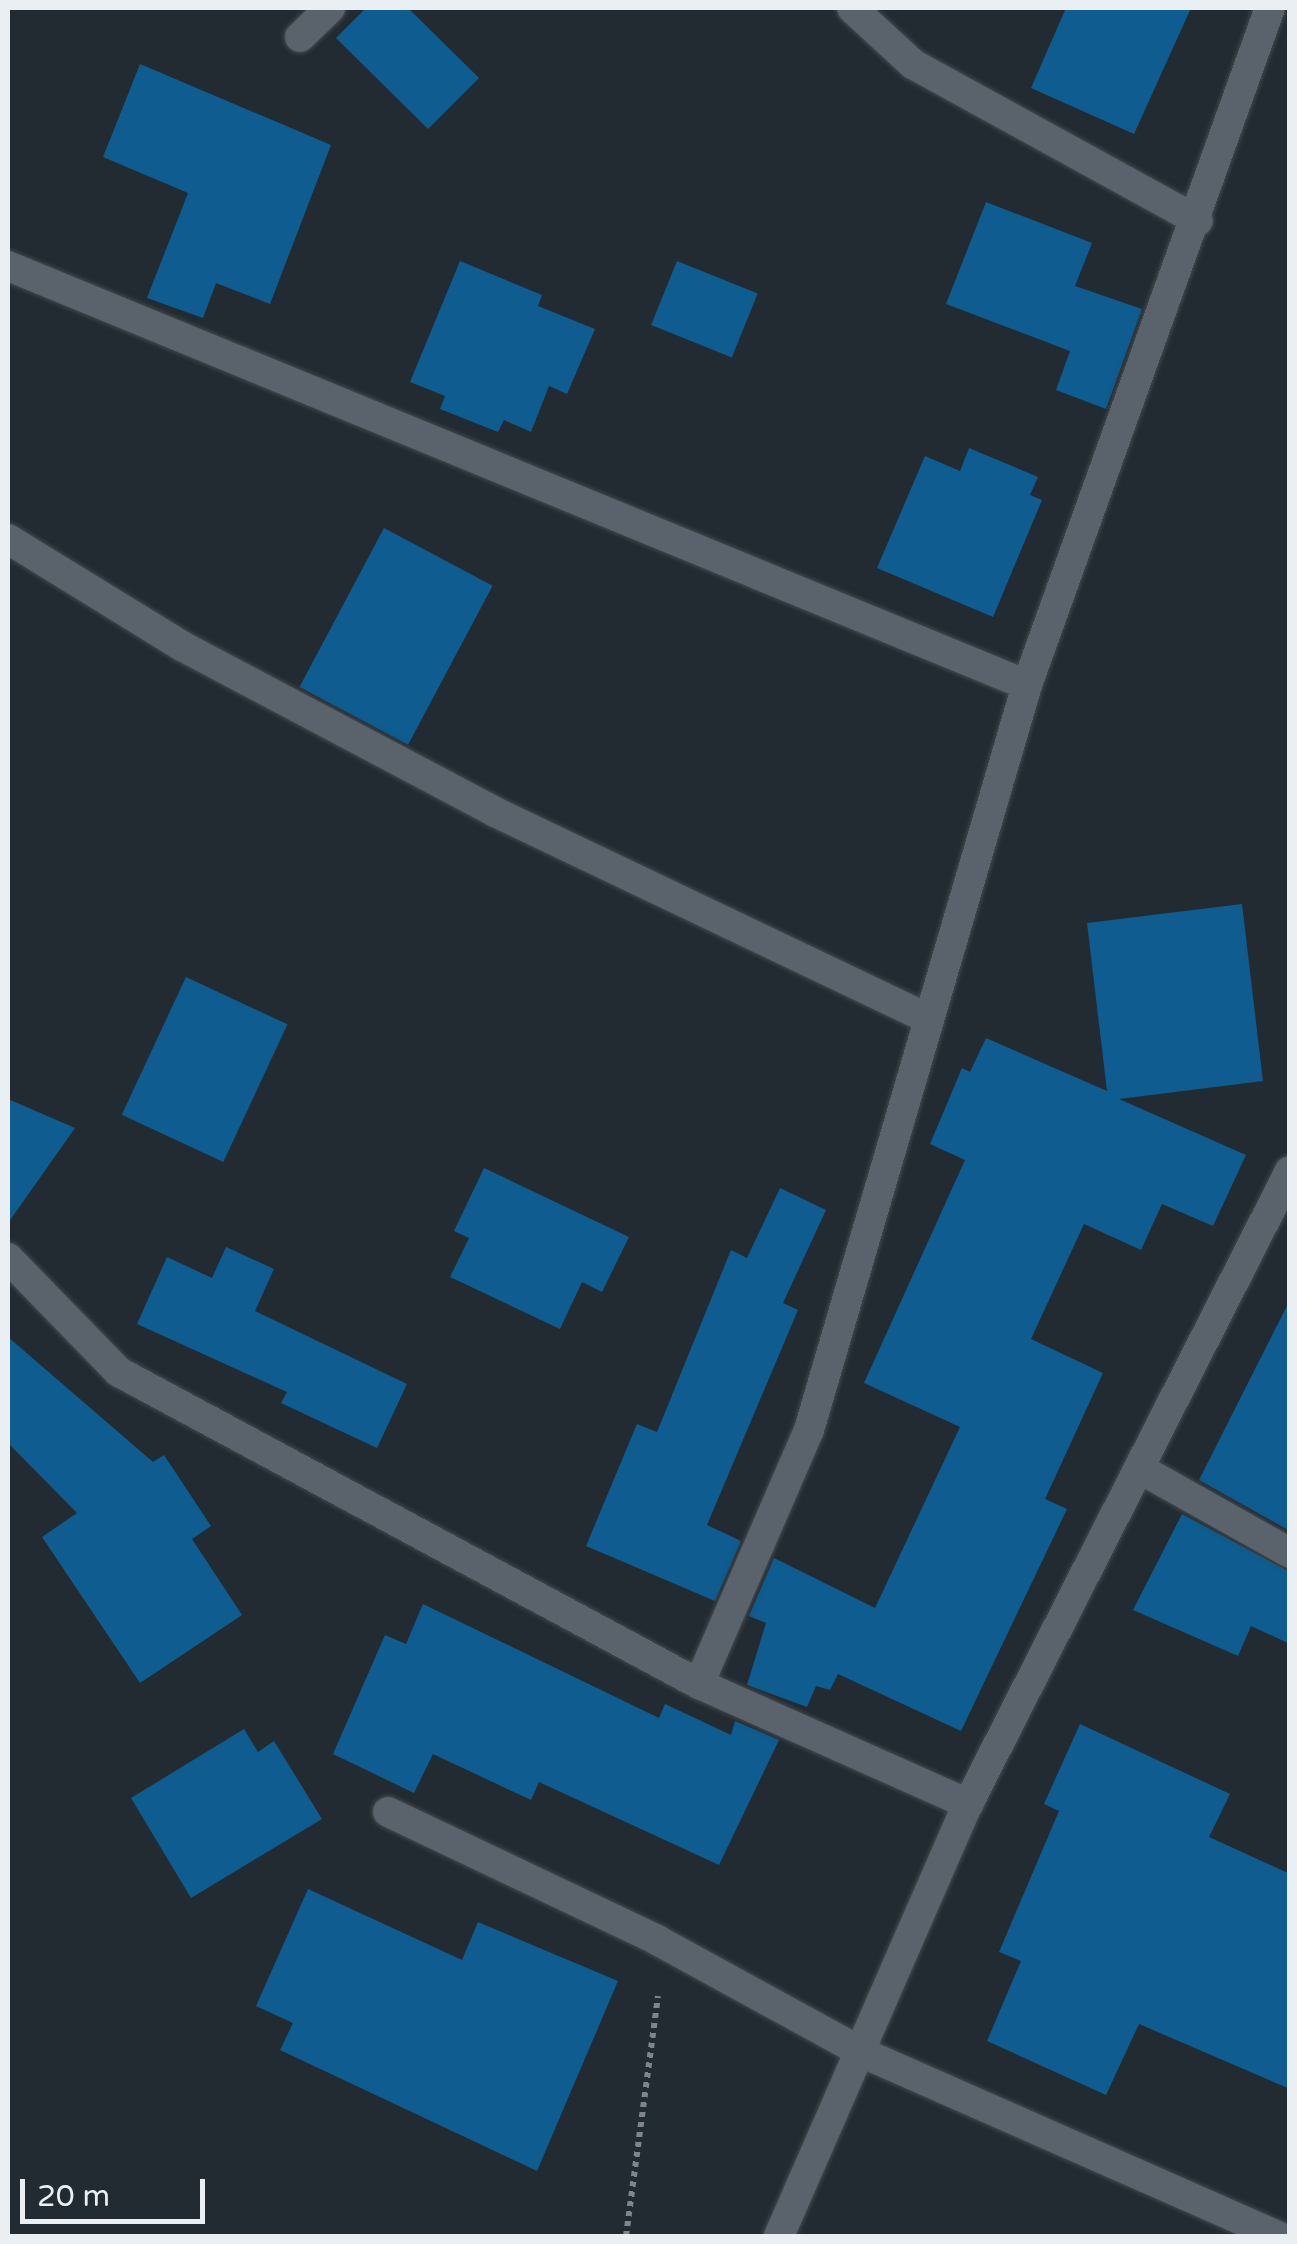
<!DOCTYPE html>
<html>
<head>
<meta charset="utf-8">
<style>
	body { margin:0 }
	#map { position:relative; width:1297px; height:2244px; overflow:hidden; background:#232b32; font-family:"Varela Round",sans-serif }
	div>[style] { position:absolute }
	.building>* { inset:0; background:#0e5c90; transform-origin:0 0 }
	.path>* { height:6px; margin-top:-3px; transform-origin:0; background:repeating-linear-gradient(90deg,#7f858b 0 5px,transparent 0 10px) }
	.roads { filter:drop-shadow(0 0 2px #42494e) drop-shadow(0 0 2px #42494e) }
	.minor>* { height:30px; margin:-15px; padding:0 15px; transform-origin:15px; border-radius:15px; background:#5a636b }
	span { translate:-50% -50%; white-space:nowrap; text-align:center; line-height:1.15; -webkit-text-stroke:10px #232b32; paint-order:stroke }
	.frame { position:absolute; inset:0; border:10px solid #eaeff3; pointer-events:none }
	.scale { position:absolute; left:20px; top:2179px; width:185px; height:45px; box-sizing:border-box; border:5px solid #eaeff3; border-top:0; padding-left:12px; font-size:30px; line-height:35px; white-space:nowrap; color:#eaeff3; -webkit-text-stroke:8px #232b32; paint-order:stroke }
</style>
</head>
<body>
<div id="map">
	<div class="building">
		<div style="clip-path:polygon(366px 8px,408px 8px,479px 78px,428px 129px,336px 38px)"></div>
		<div style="clip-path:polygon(1066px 8px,1191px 8px,1134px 134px,1031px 88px)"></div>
		<div style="clip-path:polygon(140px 64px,331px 145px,270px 304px,216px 283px,203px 318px,147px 298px,188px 193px,103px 157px)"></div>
		<div style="clip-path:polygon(986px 202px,1092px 243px,1075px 286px,1142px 309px,1106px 409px,1056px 390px,1070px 351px,946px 304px)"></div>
		<div style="clip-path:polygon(460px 261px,542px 295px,538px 306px,595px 329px,567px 394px,549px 386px,531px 432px,504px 420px,498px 432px,440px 409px,445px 396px,410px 382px)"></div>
		<div style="left:677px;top:261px;width:87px;height:69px;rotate:22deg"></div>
		<div style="clip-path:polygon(969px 448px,1038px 477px,1030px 495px,1042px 500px,993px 617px,877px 568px,925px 456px,960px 471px)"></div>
		<div style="left:384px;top:528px;width:123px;height:180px;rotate:28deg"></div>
		<div style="clip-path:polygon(1242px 904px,1263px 1081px,1119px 1099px,1246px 1155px,1213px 1226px,1162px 1204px,1141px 1250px,1084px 1224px,1031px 1339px,1103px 1373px,1045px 1499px,1067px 1509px,961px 1731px,838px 1674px,830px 1690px,816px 1686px,807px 1707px,747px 1685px,766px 1623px,749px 1616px,774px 1558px,875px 1608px,960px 1427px,864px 1383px,965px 1160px,930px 1144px,962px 1068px,970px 1072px,986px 1038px,1107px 1091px,1087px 923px)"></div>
		<div style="left:186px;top:977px;width:112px;height:152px;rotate:25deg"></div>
		<div style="clip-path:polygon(8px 1099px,75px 1128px,8px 1223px)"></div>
		<div style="clip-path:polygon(484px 1168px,629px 1237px,602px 1292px,582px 1282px,560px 1329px,450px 1277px,469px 1238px,454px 1231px)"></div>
		<div style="clip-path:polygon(780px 1188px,826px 1210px,783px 1303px,798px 1310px,707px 1525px,741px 1541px,715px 1601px,586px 1546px,637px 1424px,657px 1432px,731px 1250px,747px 1258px)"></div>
		<div style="clip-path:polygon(226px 1247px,274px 1269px,255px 1311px,407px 1384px,377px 1448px,281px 1403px,287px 1392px,137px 1324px,167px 1257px,212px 1278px)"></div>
		<div style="clip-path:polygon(1290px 1300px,1290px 1531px,1199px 1480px)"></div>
		<div style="clip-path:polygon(8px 1337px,153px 1462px,164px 1455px,211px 1526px,192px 1539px,242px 1615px,140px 1683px,42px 1537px,77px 1513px,8px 1443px)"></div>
		<div style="clip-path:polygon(1182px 1514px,1290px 1572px,1290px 1644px,1251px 1626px,1238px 1656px,1133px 1610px)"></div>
		<div style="clip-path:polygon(423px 1604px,659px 1718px,665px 1704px,731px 1735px,735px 1721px,779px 1740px,719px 1865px,539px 1782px,531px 1800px,433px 1754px,414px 1793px,333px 1754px,385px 1635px,406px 1644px)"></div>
		<div style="clip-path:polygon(1080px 1724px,1230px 1794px,1209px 1837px,1290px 1874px,1290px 2089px,1139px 2024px,1106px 2095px,987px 2041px,1021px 1961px,999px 1952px,1059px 1811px,1044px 1804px)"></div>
		<div style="clip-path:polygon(244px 1729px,258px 1752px,274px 1741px,322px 1819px,191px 1898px,131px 1798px)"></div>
		<div style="clip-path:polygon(308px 1889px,462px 1960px,478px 1922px,618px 1981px,537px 2171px,280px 2050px,293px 2023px,256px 2006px)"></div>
	</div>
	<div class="path">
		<div style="left:626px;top:2236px;width:242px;rotate:-82.4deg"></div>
	</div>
	<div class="roads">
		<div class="minor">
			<div style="left:852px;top:8px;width:83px;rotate:42.6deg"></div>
			<div style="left:913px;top:64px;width:325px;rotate:28.8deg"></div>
			<div style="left:300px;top:37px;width:42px;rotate:-44deg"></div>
			<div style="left:8px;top:266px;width:1102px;rotate:22.35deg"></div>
			<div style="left:8px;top:539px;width:204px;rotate:31.6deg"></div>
			<div style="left:182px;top:646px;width:354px;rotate:27.9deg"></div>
			<div style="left:495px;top:812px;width:475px;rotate:25.5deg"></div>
			<div style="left:8px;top:1258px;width:159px;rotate:45.8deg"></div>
			<div style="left:119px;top:1372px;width:659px;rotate:28.28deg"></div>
			<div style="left:699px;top:1684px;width:295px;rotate:24deg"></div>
			<div style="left:1142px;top:1470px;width:170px;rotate:29.3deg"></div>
			<div style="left:699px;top:1684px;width:277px;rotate:-66.6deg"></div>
			<div style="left:809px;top:1430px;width:776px;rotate:-73.69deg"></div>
			<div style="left:1027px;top:685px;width:719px;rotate:-70.26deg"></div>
			<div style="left:388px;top:1812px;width:298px;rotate:25.4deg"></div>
			<div style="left:657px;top:1940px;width:235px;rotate:28.7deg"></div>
			<div style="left:863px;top:2053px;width:453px;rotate:23.8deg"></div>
			<div style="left:779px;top:2236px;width:472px;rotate:-66.4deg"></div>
			<div style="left:968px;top:1804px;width:710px;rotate:-63.04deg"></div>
		</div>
	</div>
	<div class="frame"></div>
	<div class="scale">20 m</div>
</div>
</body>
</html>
